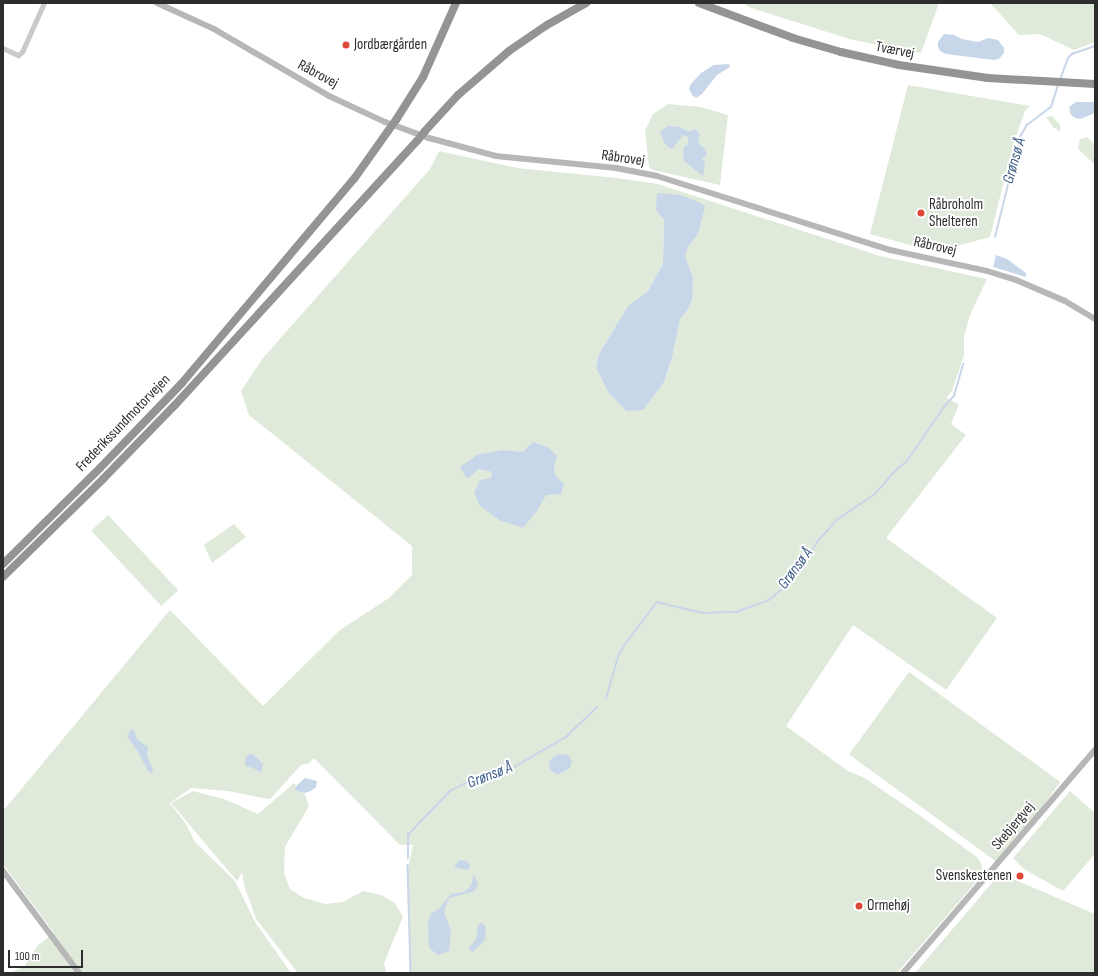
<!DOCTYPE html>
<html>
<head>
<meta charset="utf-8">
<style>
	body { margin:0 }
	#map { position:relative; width:1098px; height:976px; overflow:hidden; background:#fff; font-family:"Sofia Sans Condensed",sans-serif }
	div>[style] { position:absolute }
	.green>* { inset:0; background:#e0eadb; transform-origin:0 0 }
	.water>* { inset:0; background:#c8d6e9 }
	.stream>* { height:1.5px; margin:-0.75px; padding:0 0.75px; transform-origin:0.75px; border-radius:0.75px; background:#c8d6e9 }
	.street>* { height:4.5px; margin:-2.25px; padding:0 2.25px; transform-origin:2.25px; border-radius:2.25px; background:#cacaca }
	.secondary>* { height:6px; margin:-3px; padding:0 3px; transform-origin:3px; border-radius:3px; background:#b7b7b7 }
	.highway>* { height:8px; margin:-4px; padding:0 4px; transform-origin:4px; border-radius:4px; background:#949494 }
	.highway-bridge>* { height:8px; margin:-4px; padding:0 4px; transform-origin:4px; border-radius:4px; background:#949494 }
	.dots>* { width:11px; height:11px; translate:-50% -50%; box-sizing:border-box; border:2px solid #fff; border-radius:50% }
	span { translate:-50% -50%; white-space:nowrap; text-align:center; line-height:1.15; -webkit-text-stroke:4px #fff; paint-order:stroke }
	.poi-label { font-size:15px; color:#2d2d2d }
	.left { translate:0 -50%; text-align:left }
	.right { translate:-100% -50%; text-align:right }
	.street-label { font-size:15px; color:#2d2d2d }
	.water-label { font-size:16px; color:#40608a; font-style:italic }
	.frame { position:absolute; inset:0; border:4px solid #2d2d2d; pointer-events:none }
	.scale { position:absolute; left:8px; top:950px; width:75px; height:18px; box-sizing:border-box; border:2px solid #2d2d2d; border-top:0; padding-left:5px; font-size:12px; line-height:14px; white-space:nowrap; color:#2d2d2d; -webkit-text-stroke:3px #fff; paint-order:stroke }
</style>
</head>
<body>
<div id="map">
	<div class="green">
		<div style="clip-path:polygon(742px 3px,939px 3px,921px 53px,853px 40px,751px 8px)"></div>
		<div style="clip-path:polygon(990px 3px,1095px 3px,1095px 42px,1074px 50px,1040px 34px,1019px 35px)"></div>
		<div style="clip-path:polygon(908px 85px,1030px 106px,1025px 111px,1013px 145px,990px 237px,935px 252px,870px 234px)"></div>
		<div style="clip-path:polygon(evenodd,668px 104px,701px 107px,728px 115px,720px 185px,653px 170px,649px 167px,645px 131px,653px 114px,668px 104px,679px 127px,688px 131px,696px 129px,700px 134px,698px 143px,702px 159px,684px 147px,688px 144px,688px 137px,683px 135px,679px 127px)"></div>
		<div style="clip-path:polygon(1052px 116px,1060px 125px,1060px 132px,1053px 127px,1046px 117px)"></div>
		<div style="clip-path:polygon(1087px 137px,1095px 145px,1095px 165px,1078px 149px,1080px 139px)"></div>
		<div style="clip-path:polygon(evenodd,439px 151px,517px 168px,617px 178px,658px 184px,880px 256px,987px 279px,970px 315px,964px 337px,964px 355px,952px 391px,946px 398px,959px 404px,951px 424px,966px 435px,886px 538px,997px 618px,946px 690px,853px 625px,786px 726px,848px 771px,863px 777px,922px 817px,978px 858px,981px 863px,983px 874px,897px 973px,411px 973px,408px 868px,413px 845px,400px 845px,314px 758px,309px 763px,301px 765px,271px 798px,268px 799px,228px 791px,191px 788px,170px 803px,186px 824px,195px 842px,235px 881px,255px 922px,291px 973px,9px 973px,24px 967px,37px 946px,54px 933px,3px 864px,3px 811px,170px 610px,263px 706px,340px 630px,389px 598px,412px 575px,412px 546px,249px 415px,241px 391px,263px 358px,430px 169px,439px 151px,656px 209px,698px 234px,688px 247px,685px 256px,693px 277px,687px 311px,680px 319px,672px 358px,664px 382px,626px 411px,608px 392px,596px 368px,599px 354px,628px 306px,648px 291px,663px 264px,664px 220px,656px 209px,439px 151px,528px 448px,554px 467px,555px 475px,537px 511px,491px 478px,493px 472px,479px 469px,504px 450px,523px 452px,528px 448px)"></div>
		<div style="left:108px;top:515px;width:103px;height:23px;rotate:47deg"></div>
		<div style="clip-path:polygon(234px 524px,246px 537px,212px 563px,204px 545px)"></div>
		<div style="left:909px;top:672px;width:187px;height:102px;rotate:36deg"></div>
		<div style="clip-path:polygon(294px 783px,301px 792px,305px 794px,309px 806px,285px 847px,284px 873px,290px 889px,304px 898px,325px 904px,343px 902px,363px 891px,381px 895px,395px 903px,403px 917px,384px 963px,386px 973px,298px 973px,256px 919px,244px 885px,242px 872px,237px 881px,171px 803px,193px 791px,224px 799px,258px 814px)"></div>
		<div style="clip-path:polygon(1070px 791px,1095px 813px,1095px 850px,1094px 855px,1063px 891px,1024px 869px,1013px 858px)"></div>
		<div style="clip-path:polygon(1003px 870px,1004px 875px,1095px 914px,1095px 973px,915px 973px)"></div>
	</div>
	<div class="water">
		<div style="clip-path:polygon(944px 34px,954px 35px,962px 39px,978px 42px,988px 38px,998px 40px,1004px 48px,1004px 53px,999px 59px,994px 60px,946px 54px,940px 51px,938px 47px,938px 42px)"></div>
		<div style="clip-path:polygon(729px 64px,730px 67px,717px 75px,702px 94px,696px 98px,692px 95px,689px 89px,691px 84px,701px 73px,714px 65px)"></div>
		<div style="clip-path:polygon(1076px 102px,1095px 102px,1095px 113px,1080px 119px,1075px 118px,1071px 115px,1069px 107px)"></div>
		<div style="clip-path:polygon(668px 126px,679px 127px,688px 131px,696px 129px,700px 134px,698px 143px,704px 148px,707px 155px,702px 159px,705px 163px,703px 176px,683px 160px,684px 147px,688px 144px,688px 137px,683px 135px,672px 149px,668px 147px,664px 142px,660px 132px)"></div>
		<div style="clip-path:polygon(657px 193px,680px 195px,701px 203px,705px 207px,698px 234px,688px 247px,685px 256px,693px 277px,692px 299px,687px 311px,680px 319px,672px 358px,664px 382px,643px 410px,626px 411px,608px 392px,596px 368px,599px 354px,628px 306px,648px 291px,663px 264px,664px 220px,656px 210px)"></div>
		<div style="clip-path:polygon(996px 255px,1007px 259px,1026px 273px,1026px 277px,993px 267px)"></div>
		<div style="clip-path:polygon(533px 442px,549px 448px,557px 456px,554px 467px,555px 475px,564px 484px,561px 494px,546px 495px,537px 511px,523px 528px,499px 520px,480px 506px,474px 493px,480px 480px,491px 478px,492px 472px,479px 469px,467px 479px,460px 467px,477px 455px,504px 450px,523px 452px)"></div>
		<div style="clip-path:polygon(131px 729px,134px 730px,137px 739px,148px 747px,147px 756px,153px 769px,152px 773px,148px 771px,138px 752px,127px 736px)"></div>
		<div style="clip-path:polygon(249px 754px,253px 754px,263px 764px,261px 773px,253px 768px,245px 766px,246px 757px)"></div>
		<div style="clip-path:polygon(560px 754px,568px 755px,572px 761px,570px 768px,557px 775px,550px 770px,549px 762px,553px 757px)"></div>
		<div style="clip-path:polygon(305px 778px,317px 781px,316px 787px,311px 791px,304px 793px,295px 790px,297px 785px)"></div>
		<div style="clip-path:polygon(459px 860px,468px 861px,470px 868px,467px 870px,454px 867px)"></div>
		<div style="clip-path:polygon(473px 874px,478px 883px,475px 891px,449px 898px,444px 912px,451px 931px,449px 951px,438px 955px,429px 948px,428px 921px,431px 913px,438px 910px,451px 894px,464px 892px,468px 889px,472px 883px)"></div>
		<div style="clip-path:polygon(482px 923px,486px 927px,485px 940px,473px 952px,469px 950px,470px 947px,476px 939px,478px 925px)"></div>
	</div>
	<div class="stream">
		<div style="left:1060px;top:80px;width:23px;rotate:-70deg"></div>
		<div style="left:1068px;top:58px;width:6px;rotate:-45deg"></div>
		<div style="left:1072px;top:54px;width:24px;rotate:-19deg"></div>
		<div style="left:995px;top:237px;width:103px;rotate:-76deg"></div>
		<div style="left:1020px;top:137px;width:14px;rotate:-60deg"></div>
		<div style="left:1027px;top:125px;width:30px;rotate:-37deg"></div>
		<div style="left:1051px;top:107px;width:22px;rotate:-72deg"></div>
		<div style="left:606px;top:699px;width:44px;rotate:-74.1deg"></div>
		<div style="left:618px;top:657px;width:11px;rotate:-63deg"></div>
		<div style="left:623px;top:647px;width:56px;rotate:-52.9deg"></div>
		<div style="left:657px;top:602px;width:47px;rotate:13.4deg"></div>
		<div style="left:703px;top:613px;width:33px;rotate:-2deg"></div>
		<div style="left:736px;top:612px;width:35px;rotate:-20deg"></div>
		<div style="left:769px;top:600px;width:19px;rotate:-39deg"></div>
		<div style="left:784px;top:588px;width:41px;rotate:-52deg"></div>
		<div style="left:809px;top:556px;width:16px;rotate:-60deg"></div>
		<div style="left:817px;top:542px;width:31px;rotate:-48deg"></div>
		<div style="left:838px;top:519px;width:45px;rotate:-34deg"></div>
		<div style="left:875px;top:494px;width:32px;rotate:-49deg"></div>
		<div style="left:896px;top:470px;width:14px;rotate:-39deg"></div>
		<div style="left:907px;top:461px;width:65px;rotate:-55.6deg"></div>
		<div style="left:944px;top:407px;width:15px;rotate:-48deg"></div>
		<div style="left:954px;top:396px;width:33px;rotate:-74deg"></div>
		<div style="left:408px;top:859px;width:24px;rotate:-90deg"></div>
		<div style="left:408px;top:835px;width:61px;rotate:-46.3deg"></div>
		<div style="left:450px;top:791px;width:18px;rotate:-27deg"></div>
		<div style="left:466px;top:783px;width:30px;rotate:-15deg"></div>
		<div style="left:495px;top:775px;width:23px;rotate:-23deg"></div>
		<div style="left:516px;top:766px;width:58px;rotate:-30.1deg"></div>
		<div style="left:566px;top:737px;width:43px;rotate:-44.1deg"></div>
		<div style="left:408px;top:865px;width:108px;rotate:88.4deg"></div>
	</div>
	<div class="street">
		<div style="left:3px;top:48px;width:17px;rotate:25deg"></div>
		<div style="left:18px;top:55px;width:5px;rotate:-37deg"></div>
		<div style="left:22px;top:52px;width:54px;rotate:-65.8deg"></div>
	</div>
	<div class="secondary">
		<div style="left:157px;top:3px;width:63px;rotate:24.5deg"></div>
		<div style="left:214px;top:29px;width:133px;rotate:30.2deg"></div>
		<div style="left:329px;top:96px;width:62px;rotate:24.9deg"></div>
		<div style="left:385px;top:122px;width:47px;rotate:20deg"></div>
		<div style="left:429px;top:138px;width:69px;rotate:15deg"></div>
		<div style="left:496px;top:156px;width:121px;rotate:5.7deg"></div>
		<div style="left:616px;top:168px;width:42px;rotate:11deg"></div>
		<div style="left:657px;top:176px;width:244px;rotate:17.6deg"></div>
		<div style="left:890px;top:250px;width:99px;rotate:12.2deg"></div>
		<div style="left:987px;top:271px;width:30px;rotate:17deg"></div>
		<div style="left:1016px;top:280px;width:53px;rotate:23.2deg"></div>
		<div style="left:1065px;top:301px;width:35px;rotate:31deg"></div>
		<div style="left:3px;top:871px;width:127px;rotate:53.3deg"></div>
		<div style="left:903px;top:973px;width:294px;rotate:-49.3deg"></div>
	</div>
	<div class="highway">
		<div style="left:699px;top:3px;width:100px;rotate:20.4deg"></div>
		<div style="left:793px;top:38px;width:50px;rotate:16.3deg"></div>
		<div style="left:841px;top:52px;width:59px;rotate:12.6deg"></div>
		<div style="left:899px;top:65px;width:90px;rotate:8.3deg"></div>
		<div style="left:988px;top:78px;width:107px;rotate:3.2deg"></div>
		<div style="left:396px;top:120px;width:51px;rotate:-57.9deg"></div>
		<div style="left:423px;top:77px;width:81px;rotate:-66deg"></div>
		<div style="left:425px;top:131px;width:49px;rotate:-47.5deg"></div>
		<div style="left:458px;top:95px;width:67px;rotate:-40.8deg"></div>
		<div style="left:509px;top:51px;width:46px;rotate:-34.4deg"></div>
		<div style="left:547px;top:25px;width:45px;rotate:-29.4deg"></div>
		<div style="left:3px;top:564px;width:136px;rotate:-44.7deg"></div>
		<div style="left:100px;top:468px;width:118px;rotate:-46deg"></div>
		<div style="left:182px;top:383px;width:267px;rotate:-49.9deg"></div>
		<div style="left:354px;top:179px;width:59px;rotate:-54.7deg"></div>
		<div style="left:3px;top:577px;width:140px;rotate:-44.4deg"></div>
		<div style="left:103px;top:479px;width:103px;rotate:-45.8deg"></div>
		<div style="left:175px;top:405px;width:358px;rotate:-47.5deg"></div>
	</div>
	<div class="highway-bridge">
		<div style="left:388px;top:131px;width:14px;rotate:-54deg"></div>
		<div style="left:417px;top:141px;width:13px;rotate:-51deg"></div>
	</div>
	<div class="dots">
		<div style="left:346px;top:45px;background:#db4838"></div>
		<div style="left:921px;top:213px;background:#db4838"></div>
		<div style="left:1020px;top:876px;background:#db4838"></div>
		<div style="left:859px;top:906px;background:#db4838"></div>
	</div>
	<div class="poi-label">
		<span class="left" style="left:354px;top:45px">Jordbærgården</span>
		<span class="left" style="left:929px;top:213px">Råbroholm<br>Shelteren</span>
		<span class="right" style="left:1012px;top:876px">Svenskestenen</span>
		<span class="left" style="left:867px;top:906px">Ormehøj</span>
	</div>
	<div class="street-label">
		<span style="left:895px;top:50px;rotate:11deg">Tværvej</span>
		<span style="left:318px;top:74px;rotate:28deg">Råbrovej</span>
		<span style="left:623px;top:158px;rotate:8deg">Råbrovej</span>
		<span style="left:935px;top:246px;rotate:13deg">Råbrovej</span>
		<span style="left:123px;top:423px;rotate:-46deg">Frederikssundmotorvejen</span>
		<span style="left:1013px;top:826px;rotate:-50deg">Skebjergvej</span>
	</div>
	<div class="water-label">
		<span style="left:1015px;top:161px;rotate:-74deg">Grønsø Å</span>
		<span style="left:796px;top:569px;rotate:-53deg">Grønsø Å</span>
		<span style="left:490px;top:776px;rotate:-21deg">Grønsø Å</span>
	</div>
	<div class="frame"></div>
	<div class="scale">100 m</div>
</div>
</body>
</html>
